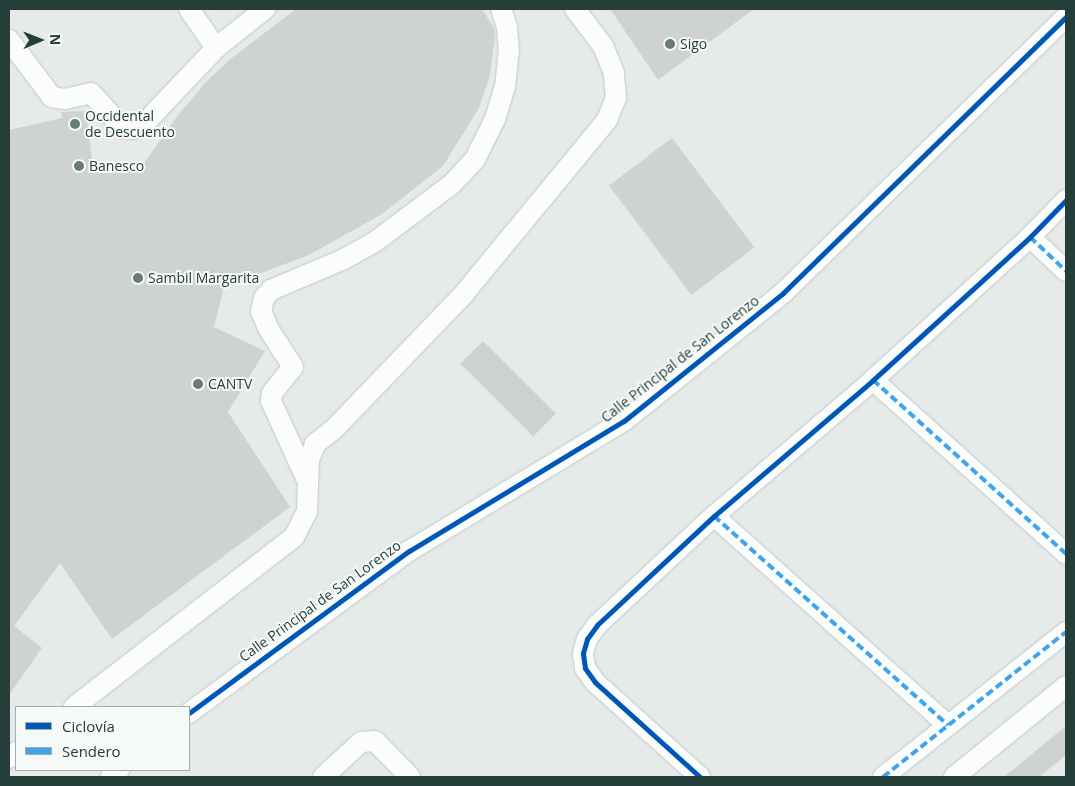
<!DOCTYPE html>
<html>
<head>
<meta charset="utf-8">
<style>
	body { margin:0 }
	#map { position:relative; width:1075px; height:786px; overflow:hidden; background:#e6ebe9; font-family:"Open Sans",sans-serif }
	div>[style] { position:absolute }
	.building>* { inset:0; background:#ced2d1; transform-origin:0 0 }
	.roads { filter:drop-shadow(0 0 1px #c3c8c6) drop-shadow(0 0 1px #c3c8c6) }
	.minor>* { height:20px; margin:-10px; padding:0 10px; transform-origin:10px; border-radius:10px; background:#fbfcfc }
	.quiet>* { height:4px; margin-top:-2px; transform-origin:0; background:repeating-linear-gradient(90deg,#3ea4ec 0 8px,transparent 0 12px) }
	.cycleway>* { height:5px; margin:-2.5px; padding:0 2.5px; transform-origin:2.5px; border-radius:2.5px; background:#0057b8 }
	.dots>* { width:14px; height:14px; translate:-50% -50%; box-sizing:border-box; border:2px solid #f5f9f8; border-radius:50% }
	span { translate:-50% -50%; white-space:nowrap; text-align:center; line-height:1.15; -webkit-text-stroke:4px #f5f9f8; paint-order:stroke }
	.poi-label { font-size:14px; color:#253e3a }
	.left { translate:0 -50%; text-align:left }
	.street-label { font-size:14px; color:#253e3a }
	.frame { position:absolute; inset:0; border:10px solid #253e3a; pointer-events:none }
	.legend { position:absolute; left:15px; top:706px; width:175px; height:65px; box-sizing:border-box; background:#f5f9f8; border:1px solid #a2aeac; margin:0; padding:6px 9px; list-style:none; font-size:15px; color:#253e3a }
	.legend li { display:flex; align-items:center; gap:10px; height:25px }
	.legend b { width:25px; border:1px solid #a2aeac }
	.north { position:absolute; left:15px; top:15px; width:50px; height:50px; -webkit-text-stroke:4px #f5f9f8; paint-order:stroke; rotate:89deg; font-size:14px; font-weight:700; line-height:20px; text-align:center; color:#253e3a }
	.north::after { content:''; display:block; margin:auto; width:18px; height:22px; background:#253e3a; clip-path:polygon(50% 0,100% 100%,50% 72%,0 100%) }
</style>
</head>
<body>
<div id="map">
	<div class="building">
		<div style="clip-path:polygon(296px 9px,482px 9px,494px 28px,495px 37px,490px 75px,479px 108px,443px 166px,382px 214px,309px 255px,224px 287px,214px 327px,265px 351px,228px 412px,290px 507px,112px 639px,60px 563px,14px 626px,42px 648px,9px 695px,9px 130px,62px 118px,61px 112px,86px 111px,93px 169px,140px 169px,178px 115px,206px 82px,229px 60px)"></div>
		<div style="clip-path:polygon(610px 9px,754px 9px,658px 80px)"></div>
		<div style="left:672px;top:138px;width:137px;height:79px;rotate:53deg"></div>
		<div style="left:483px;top:341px;width:103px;height:32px;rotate:45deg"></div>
		<div style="clip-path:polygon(1066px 726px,1066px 755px,1039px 777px,1004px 777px)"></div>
	</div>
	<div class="roads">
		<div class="minor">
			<div style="left:189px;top:9px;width:47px;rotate:55.3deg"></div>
			<div style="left:9px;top:40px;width:71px;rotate:53deg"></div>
			<div style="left:52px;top:97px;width:13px;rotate:9deg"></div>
			<div style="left:65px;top:99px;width:27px;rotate:-13deg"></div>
			<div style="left:91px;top:93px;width:47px;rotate:47.6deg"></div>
			<div style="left:123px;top:128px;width:9px;rotate:6deg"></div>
			<div style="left:132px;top:129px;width:10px;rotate:-17deg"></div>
			<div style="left:142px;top:126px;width:108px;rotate:-46.5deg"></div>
			<div style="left:216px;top:48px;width:63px;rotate:-38.5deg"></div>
			<div style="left:1030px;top:237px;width:50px;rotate:43.4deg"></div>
			<div style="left:873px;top:380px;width:260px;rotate:42deg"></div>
			<div style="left:307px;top:480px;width:87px;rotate:-114.5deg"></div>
			<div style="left:271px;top:401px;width:8px;rotate:-83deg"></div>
			<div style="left:272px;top:393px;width:33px;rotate:-51deg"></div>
			<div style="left:293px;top:367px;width:46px;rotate:-122.7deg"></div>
			<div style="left:268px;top:328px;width:18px;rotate:-112deg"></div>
			<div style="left:261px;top:311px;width:13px;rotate:-77deg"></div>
			<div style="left:264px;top:298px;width:11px;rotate:-49deg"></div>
			<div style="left:271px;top:290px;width:79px;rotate:-23deg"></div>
			<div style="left:344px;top:259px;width:37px;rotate:-29deg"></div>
			<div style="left:376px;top:241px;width:95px;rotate:-36.9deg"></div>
			<div style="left:452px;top:184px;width:34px;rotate:-47deg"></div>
			<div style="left:475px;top:159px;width:45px;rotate:-63.4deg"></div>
			<div style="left:495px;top:119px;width:34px;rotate:-73deg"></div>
			<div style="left:505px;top:87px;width:36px;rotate:-84deg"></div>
			<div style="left:509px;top:51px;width:24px;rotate:-95deg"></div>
			<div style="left:507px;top:27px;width:19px;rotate:-108deg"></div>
			<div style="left:714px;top:516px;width:314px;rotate:41.8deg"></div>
			<div style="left:74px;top:707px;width:278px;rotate:-37.7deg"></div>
			<div style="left:294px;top:537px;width:29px;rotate:-63deg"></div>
			<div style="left:307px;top:511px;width:51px;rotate:-87.8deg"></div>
			<div style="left:309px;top:460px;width:17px;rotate:-69deg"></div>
			<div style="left:315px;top:444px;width:24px;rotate:-38deg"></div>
			<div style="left:334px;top:429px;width:185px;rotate:-46.1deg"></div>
			<div style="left:462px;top:296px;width:228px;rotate:-50.5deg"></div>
			<div style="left:607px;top:120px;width:24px;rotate:-68deg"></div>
			<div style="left:616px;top:98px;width:25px;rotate:-95deg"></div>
			<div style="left:614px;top:73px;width:29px;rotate:-112deg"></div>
			<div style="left:603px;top:46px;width:46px;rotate:-127.1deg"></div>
			<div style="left:189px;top:713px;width:273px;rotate:-36.4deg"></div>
			<div style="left:409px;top:551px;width:251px;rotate:-31.2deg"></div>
			<div style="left:624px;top:421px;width:204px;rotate:-38.8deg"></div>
			<div style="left:783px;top:293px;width:395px;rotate:-44.3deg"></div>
			<div style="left:9px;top:758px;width:9px;rotate:-41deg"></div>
			<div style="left:111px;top:777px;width:11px;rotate:-41deg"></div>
			<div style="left:323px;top:777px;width:52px;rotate:-42.6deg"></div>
			<div style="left:361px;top:742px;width:14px;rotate:-4deg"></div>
			<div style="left:375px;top:741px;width:50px;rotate:45.8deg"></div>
			<div style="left:700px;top:777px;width:142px;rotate:-137.9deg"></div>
			<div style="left:595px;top:682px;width:17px;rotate:-126deg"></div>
			<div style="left:585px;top:668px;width:15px;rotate:-98deg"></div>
			<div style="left:583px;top:653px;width:15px;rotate:-74deg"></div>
			<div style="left:587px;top:639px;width:17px;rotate:-54deg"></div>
			<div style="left:597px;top:625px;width:160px;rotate:-43deg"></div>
			<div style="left:714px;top:516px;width:209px;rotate:-40.5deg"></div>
			<div style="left:873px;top:380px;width:212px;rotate:-42.3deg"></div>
			<div style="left:1030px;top:237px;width:52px;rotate:-45.8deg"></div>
			<div style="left:883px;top:777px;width:233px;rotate:-38.4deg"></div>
			<div style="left:954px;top:777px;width:144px;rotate:-39.1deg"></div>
		</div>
	</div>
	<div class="quiet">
		<div style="left:1030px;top:237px;width:50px;rotate:43.4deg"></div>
		<div style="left:873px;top:380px;width:260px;rotate:42deg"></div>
		<div style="left:714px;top:516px;width:314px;rotate:41.8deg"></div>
		<div style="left:883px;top:777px;width:233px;rotate:-38.4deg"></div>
	</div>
	<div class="cycleway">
		<div style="left:189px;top:713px;width:273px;rotate:-36.4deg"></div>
		<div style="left:409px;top:551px;width:251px;rotate:-31.2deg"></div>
		<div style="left:624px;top:421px;width:204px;rotate:-38.8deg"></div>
		<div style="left:783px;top:293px;width:395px;rotate:-44.3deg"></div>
		<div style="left:700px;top:777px;width:142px;rotate:-137.9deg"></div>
		<div style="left:595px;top:682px;width:17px;rotate:-126deg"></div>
		<div style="left:585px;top:668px;width:15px;rotate:-98deg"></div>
		<div style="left:583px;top:653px;width:15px;rotate:-74deg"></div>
		<div style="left:587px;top:639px;width:17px;rotate:-54deg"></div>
		<div style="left:597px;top:625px;width:160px;rotate:-43deg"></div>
		<div style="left:714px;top:516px;width:209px;rotate:-40.5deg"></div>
		<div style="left:873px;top:380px;width:212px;rotate:-42.3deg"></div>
		<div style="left:1030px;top:237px;width:52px;rotate:-45.8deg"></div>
	</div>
	<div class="dots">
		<div style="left:670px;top:44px;background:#697b77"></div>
		<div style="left:75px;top:124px;background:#697b77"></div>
		<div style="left:79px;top:166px;background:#697b77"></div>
		<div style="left:138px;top:278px;background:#697b77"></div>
		<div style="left:198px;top:384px;background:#697b77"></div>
	</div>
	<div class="poi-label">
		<span class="left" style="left:680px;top:44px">Sigo</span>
		<span class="left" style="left:85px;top:124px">Occidental<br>de Descuento</span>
		<span class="left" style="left:89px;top:166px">Banesco</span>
		<span class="left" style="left:148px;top:278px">Sambil Margarita</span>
		<span class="left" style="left:208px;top:384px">CANTV</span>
	</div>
	<div class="street-label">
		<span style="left:680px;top:359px;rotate:-38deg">Calle Principal de San Lorenzo</span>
		<span style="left:320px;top:601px;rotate:-36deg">Calle Principal de San Lorenzo</span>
	</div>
	<div class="frame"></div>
	<ul class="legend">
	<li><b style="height:6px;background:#0057b8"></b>Ciclovía</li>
	<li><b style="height:6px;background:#3ea4ec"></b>Sendero</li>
	</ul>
	<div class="north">N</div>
</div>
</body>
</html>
